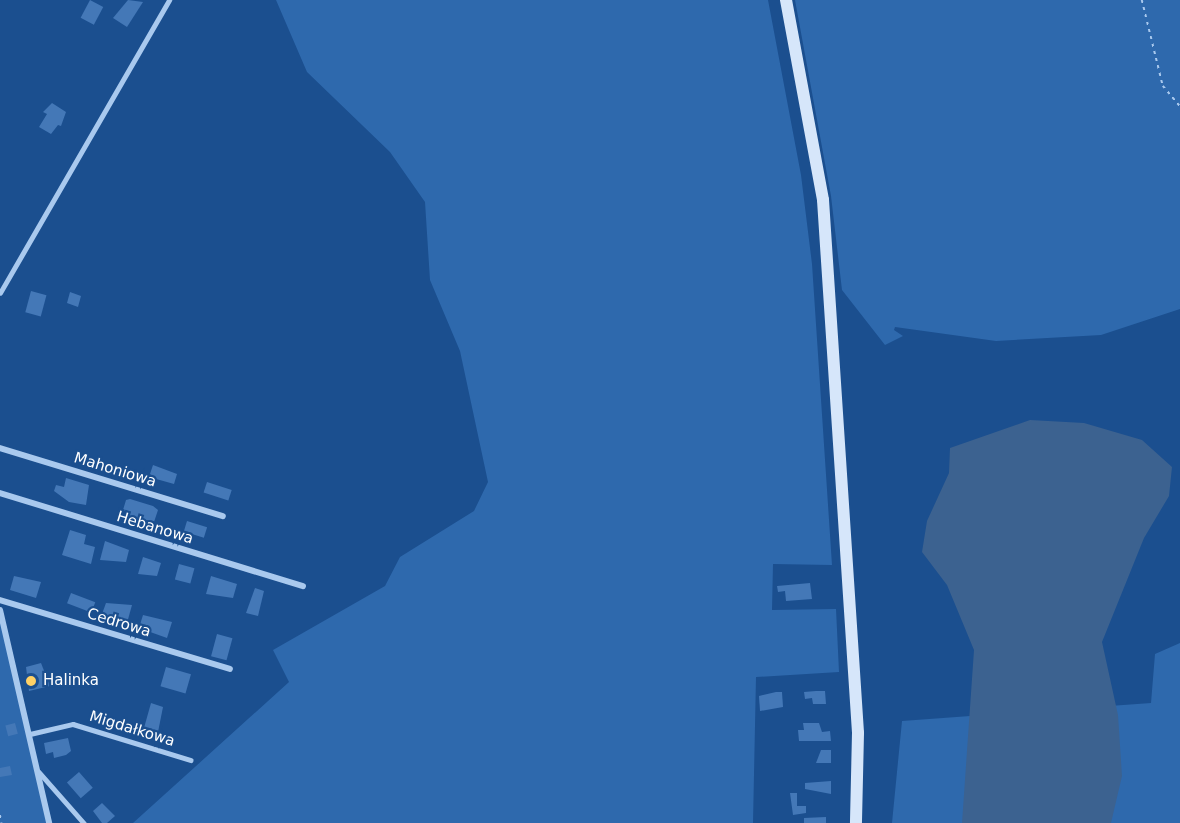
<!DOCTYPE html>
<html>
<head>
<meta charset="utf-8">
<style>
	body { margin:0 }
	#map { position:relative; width:1180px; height:823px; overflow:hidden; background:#1b4f8f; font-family:"DejaVu Sans",sans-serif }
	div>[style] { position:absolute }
	.green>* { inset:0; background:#2e69ad }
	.water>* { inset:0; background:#3c6290 }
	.building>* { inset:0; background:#4478b7; transform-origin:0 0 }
	.path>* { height:1.5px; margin-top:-0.75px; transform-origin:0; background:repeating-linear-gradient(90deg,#a9c9ee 0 3px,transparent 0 7.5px) }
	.service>* { height:4.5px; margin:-2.25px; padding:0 2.25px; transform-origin:2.25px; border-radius:2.25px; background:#a9c9ee }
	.minor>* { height:6px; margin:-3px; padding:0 3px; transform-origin:3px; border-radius:3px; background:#a9c9ee }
	.secondary>* { height:12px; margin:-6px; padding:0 6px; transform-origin:6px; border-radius:6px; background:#d6e6fa }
	.dots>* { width:16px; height:16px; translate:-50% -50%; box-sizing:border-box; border:3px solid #1b4f8f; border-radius:50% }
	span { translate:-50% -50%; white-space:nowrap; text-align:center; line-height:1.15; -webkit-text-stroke:4.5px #1b4f8f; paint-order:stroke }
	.street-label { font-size:15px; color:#fff }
	.poi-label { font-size:15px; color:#fff }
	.left { translate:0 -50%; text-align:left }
</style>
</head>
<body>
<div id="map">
	<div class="green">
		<div style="clip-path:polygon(276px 0,768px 0,801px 175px,812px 264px,832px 565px,773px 564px,772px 610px,836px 609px,839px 672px,756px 677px,753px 823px,133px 823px,289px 682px,273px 650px,385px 586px,400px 557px,474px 511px,488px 482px,460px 351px,430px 280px,425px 202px,390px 152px,307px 72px)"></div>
		<div style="clip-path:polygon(795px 0,1180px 0,1180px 309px,1101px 335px,996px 341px,895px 327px,894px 330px,903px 336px,885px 345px,842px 290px,831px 196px)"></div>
		<div style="clip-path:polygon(0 610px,52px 823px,0 823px)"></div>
		<div style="clip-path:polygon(1180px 643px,1180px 823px,892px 823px,902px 721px,1151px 703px,1155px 654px)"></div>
	</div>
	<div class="water">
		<div style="clip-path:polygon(1030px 420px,1084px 423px,1142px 440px,1172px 467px,1169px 496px,1144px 538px,1102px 642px,1118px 715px,1122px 776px,1111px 823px,962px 823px,974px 650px,947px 585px,922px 552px,927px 521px,949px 473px,950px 448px)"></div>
	</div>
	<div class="building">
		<div style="left:90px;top:0;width:15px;height:20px;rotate:28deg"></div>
		<div style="clip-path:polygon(128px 0,143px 2px,127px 27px,113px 18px)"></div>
		<div style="clip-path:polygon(52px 103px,66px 112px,61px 126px,58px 125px,51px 134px,39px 127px,47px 114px,43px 112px)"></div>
		<div style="left:31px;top:291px;width:16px;height:22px;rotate:15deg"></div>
		<div style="clip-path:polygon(70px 292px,81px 296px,78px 307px,67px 303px)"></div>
		<div style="clip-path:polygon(153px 465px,177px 474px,174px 484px,149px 477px)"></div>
		<div style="clip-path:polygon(66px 478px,89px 485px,86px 505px,69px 502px,54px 491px,56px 485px,64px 487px)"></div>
		<div style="left:207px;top:482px;width:26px;height:11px;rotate:18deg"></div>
		<div style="clip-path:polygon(130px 499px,153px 506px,158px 510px,154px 522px,127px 516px,129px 512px,123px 510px,126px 500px)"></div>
		<div style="left:187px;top:521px;width:21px;height:11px;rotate:17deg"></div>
		<div style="clip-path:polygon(70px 530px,86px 535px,84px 544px,95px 547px,91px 564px,62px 555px)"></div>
		<div style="clip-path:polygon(105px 541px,129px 550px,126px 562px,100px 560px)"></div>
		<div style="clip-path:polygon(143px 557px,161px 563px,157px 576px,138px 574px)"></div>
		<div style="left:179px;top:564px;width:16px;height:16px;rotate:15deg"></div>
		<div style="clip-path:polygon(14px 576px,41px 582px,36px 598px,10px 590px)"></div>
		<div style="clip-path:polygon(211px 576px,237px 584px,233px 598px,206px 594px)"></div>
		<div style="clip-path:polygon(810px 583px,812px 599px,786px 601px,785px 591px,778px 592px,777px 586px)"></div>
		<div style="clip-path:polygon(255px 588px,264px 591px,258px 616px,246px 613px)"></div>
		<div style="left:71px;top:593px;width:26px;height:11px;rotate:21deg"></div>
		<div style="clip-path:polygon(106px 603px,132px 605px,127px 623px,102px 614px)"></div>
		<div style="clip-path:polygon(143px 615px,172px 622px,167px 638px,139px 628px)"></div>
		<div style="left:217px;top:634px;width:16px;height:23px;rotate:15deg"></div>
		<div style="clip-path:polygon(41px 663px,50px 686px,29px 691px,26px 667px)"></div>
		<div style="left:166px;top:667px;width:26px;height:20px;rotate:16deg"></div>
		<div style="clip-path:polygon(816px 691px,825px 691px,826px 704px,813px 704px,812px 698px,805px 699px,804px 692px)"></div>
		<div style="clip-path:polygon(776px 692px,782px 692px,783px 707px,760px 711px,759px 696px)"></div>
		<div style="clip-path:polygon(151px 703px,163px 707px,158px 732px,144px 728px)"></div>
		<div style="left:15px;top:723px;width:11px;height:10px;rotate:75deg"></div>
		<div style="clip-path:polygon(803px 723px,819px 723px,822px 732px,830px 731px,831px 741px,799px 741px,798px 730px,804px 730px)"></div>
		<div style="clip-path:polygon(68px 738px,71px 751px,66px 755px,54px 758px,53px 752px,46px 754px,44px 743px)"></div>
		<div style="clip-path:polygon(821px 750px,831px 750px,831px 763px,816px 763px)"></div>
		<div style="clip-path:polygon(10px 766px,12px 775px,0 777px,0 768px)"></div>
		<div style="left:79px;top:772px;width:21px;height:16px;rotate:49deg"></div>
		<div style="clip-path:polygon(831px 781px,831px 794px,805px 789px,805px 783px)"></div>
		<div style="clip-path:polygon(790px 793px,797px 793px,797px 806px,806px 806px,806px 813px,793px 815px)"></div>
		<div style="clip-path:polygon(102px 803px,115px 816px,107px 823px,102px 823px,93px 811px)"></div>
		<div style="clip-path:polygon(826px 817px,826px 823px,804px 823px,804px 818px)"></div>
	</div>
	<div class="path">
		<div style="left:1142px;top:0;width:89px;rotate:76.3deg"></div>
		<div style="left:1163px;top:86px;width:26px;rotate:50deg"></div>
		<div style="left:0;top:815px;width:8px;rotate:76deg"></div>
	</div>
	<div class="service">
		<div style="left:0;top:293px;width:338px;rotate:-60deg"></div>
		<div style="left:30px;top:734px;width:44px;rotate:-13.1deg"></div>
		<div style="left:73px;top:724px;width:123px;rotate:17deg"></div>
		<div style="left:39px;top:772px;width:68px;rotate:48.6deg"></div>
	</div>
	<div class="minor">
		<div style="left:0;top:448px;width:233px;rotate:17deg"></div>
		<div style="left:0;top:493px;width:317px;rotate:17.1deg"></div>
		<div style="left:0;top:600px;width:240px;rotate:16.7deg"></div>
		<div style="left:0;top:610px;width:219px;rotate:77deg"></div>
	</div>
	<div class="secondary">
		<div style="left:786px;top:0;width:203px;rotate:79.5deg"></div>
		<div style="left:823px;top:200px;width:534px;rotate:86.24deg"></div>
		<div style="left:858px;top:733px;width:90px;rotate:91.3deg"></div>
	</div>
	<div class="dots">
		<div style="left:31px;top:681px;background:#ffd166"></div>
	</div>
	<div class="street-label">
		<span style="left:115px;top:470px;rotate:17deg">Mahoniowa</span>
		<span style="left:155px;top:528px;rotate:17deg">Hebanowa</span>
		<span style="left:119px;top:623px;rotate:17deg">Cedrowa</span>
		<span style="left:132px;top:729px;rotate:17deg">Migdałkowa</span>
	</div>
	<div class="poi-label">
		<span class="left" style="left:43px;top:681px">Halinka</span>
	</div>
</div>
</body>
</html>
